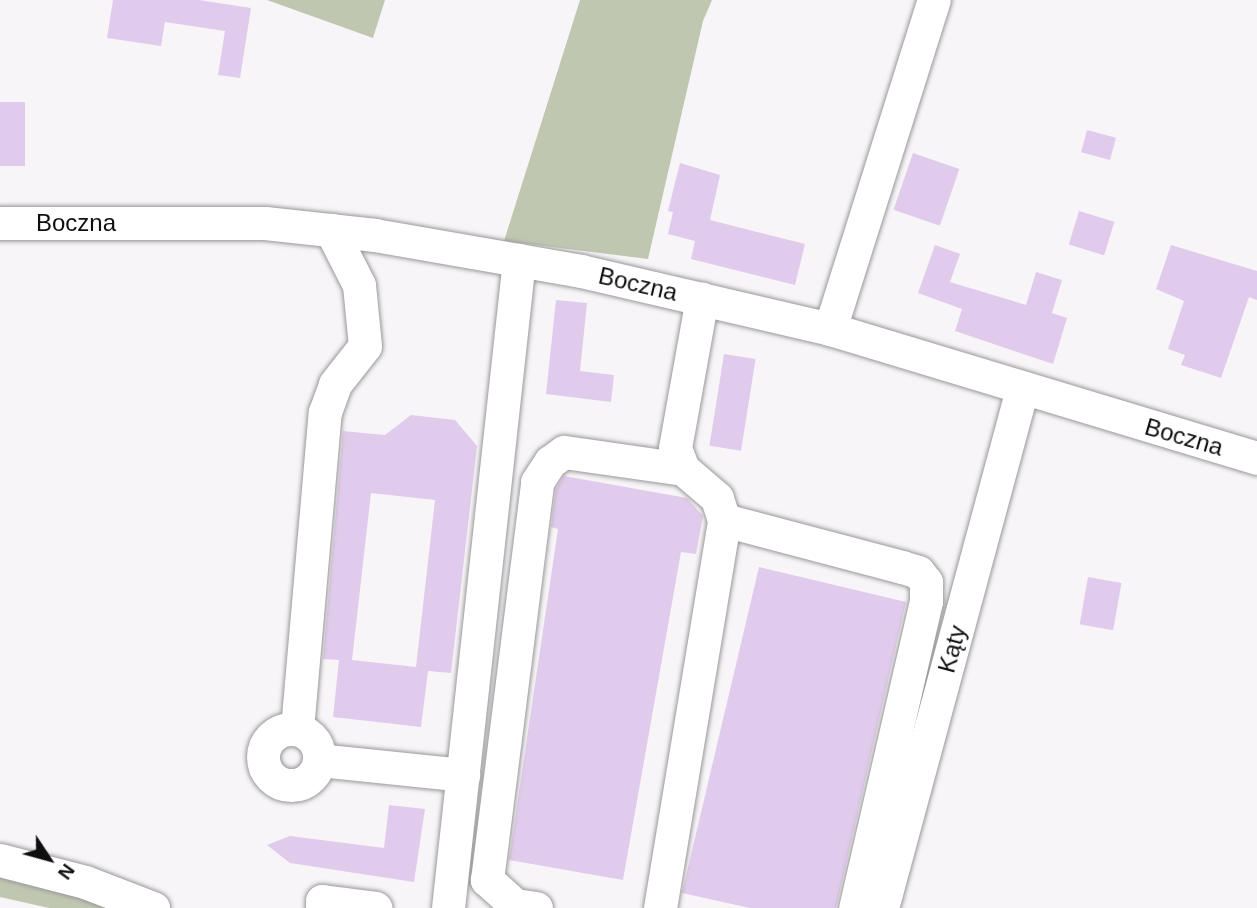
<!DOCTYPE html>
<html>
<head>
<meta charset="utf-8">
<style>
	body { margin:0 }
	#map { position:relative; width:1257px; height:908px; overflow:hidden; background:#f7f5f8; font-family:Helvetica,sans-serif }
	div>[style] { position:absolute }
	.green>* { inset:0; background:#c0c7b1 }
	.building>* { inset:0; background:#e1cbec; transform-origin:0 0 }
	.roads { filter:drop-shadow(0 0 2px #99989a) drop-shadow(0 0 2px #99989a) }
	.minor>* { height:33px; margin:-16.5px; padding:0 16.5px; transform-origin:16.5px; border-radius:16.5px; background:#fff }
	.minor>.ring { margin:-16.5px; padding:0; box-sizing:content-box; background:none; border:33px solid #fff; border-radius:50% }
	span { translate:-50% -50%; white-space:nowrap; text-align:center; line-height:1.15; -webkit-text-stroke:5px #fff; paint-order:stroke }
	.street-label { font-size:24px; color:#0f0f10 }
	.north { position:absolute; left:14px; top:824px; width:70px; height:70px; -webkit-text-stroke:5px #fff; paint-order:stroke; rotate:126deg; font-size:19px; font-weight:700; line-height:28px; text-align:center; color:#0f0f10 }
	.north::after { content:''; display:block; margin:auto; width:24px; height:32px; background:#0f0f10; clip-path:polygon(50% 0,100% 100%,50% 72%,0 100%) }
</style>
</head>
<body>
<div id="map">
	<div class="green">
		<div style="clip-path:polygon(267px 0,385px 0,373px 38px)"></div>
		<div style="clip-path:polygon(580px 0,712px 0,703px 21px,648px 259px,504px 241px)"></div>
		<div style="clip-path:polygon(0 870px,128px 908px,49px 908px,0 897px)"></div>
	</div>
	<div class="building">
		<div style="clip-path:polygon(113px 0,199px 0,251px 8px,240px 78px,218px 75px,225px 31px,165px 22px,161px 46px,107px 38px)"></div>
		<div style="left:0;top:102px;width:25px;height:64px"></div>
		<div style="left:1087px;top:130px;width:30px;height:23px;rotate:15deg"></div>
		<div style="left:913px;top:153px;width:49px;height:60px;rotate:19deg"></div>
		<div style="clip-path:polygon(680px 163px,720px 175px,710px 220px,805px 244px,795px 285px,691px 259px,695px 241px,668px 234px,673px 212px,668px 211px)"></div>
		<div style="left:1079px;top:211px;width:37px;height:35px;rotate:17deg"></div>
		<div style="clip-path:polygon(935px 245px,960px 254px,950px 282px,1026px 305px,1036px 272px,1062px 280px,1052px 313px,1067px 318px,1053px 364px,955px 331px,962px 309px,918px 293px)"></div>
		<div style="clip-path:polygon(1171px 245px,1257px 271px,1257px 300px,1249px 297px,1221px 378px,1181px 365px,1185px 355px,1168px 349px,1184px 301px,1156px 289px)"></div>
		<div style="clip-path:polygon(556px 300px,587px 303px,580px 371px,614px 375px,611px 402px,546px 394px)"></div>
		<div style="left:724px;top:354px;width:32px;height:93px;rotate:9deg"></div>
		<div style="clip-path:polygon(evenodd,411px 415px,455px 420px,477px 446px,451px 673px,428px 671px,421px 727px,333px 717px,339px 660px,323px 659px,343px 431px,385px 435px,411px 415px,371px 493px,435px 500px,416px 667px,352px 660px,371px 493px)"></div>
		<div style="clip-path:polygon(564px 476px,687px 498px,703px 516px,696px 554px,681px 552px,623px 880px,509px 860px,558px 529px,551px 527px,556px 489px)"></div>
		<div style="clip-path:polygon(759px 567px,906px 602px,836px 908px,750px 908px,682px 893px)"></div>
		<div style="left:1088px;top:577px;width:34px;height:48px;rotate:10deg"></div>
		<div style="clip-path:polygon(389px 805px,425px 809px,414px 882px,290px 863px,267px 845px,290px 836px,384px 848px)"></div>
	</div>
	<div class="roads">
		<div class="minor">
			<div style="left:0;top:223px;width:265px"></div>
			<div style="left:265px;top:223px;width:111px;rotate:6.2deg"></div>
			<div style="left:375px;top:235px;width:209px;rotate:9.9deg"></div>
			<div style="left:581px;top:271px;width:256px;rotate:13.1deg"></div>
			<div style="left:830px;top:329px;width:446px;rotate:16.8deg"></div>
			<div style="left:830px;top:329px;width:345px;rotate:-72.5deg"></div>
			<div style="left:724px;top:520px;width:184px;rotate:14.8deg"></div>
			<div style="left:902px;top:567px;width:17px;rotate:17deg"></div>
			<div style="left:918px;top:572px;width:13px;rotate:51deg"></div>
			<div style="left:926px;top:582px;width:19px;rotate:90deg"></div>
			<div style="left:926px;top:601px;width:315px;rotate:103deg"></div>
			<div class="ring" style="left:263px;top:729px;width:23px;height:23px"></div>
			<div style="left:297px;top:729px;width:318px;rotate:-85deg"></div>
			<div style="left:325px;top:412px;width:30px;rotate:-70deg"></div>
			<div style="left:335px;top:384px;width:48px;rotate:-51.7deg"></div>
			<div style="left:365px;top:346px;width:61px;rotate:-95.6deg"></div>
			<div style="left:359px;top:285px;width:62px;rotate:-117deg"></div>
			<div style="left:319px;top:760px;width:145px;rotate:5.9deg"></div>
			<div style="left:0;top:860px;width:88px;rotate:14.5deg"></div>
			<div style="left:85px;top:882px;width:73px;rotate:20.9deg"></div>
			<div style="left:322px;top:908px;width:7px;rotate:-90deg"></div>
			<div style="left:322px;top:901px;width:54px;rotate:7.4deg"></div>
			<div style="left:448px;top:908px;width:652px;rotate:-83.75deg"></div>
			<div style="left:536px;top:908px;width:21px;rotate:-172deg"></div>
			<div style="left:515px;top:905px;width:38px;rotate:-138deg"></div>
			<div style="left:487px;top:880px;width:401px;rotate:-82.8deg"></div>
			<div style="left:537px;top:482px;width:24px;rotate:-57deg"></div>
			<div style="left:550px;top:462px;width:17px;rotate:-36deg"></div>
			<div style="left:564px;top:452px;width:120px;rotate:8.1deg"></div>
			<div style="left:660px;top:908px;width:393px;rotate:-80.6deg"></div>
			<div style="left:724px;top:520px;width:23px;rotate:-108deg"></div>
			<div style="left:717px;top:498px;width:45px;rotate:-139.5deg"></div>
			<div style="left:683px;top:469px;width:22px;rotate:-111deg"></div>
			<div style="left:675px;top:448px;width:152px;rotate:-79.8deg"></div>
			<div style="left:882px;top:908px;width:538px;rotate:-74.9deg"></div>
		</div>
	</div>
	<div class="street-label">
		<span style="left:76px;top:223px">Boczna</span>
		<span style="left:638px;top:284px;rotate:13deg">Boczna</span>
		<span style="left:1184px;top:437px;rotate:16deg">Boczna</span>
		<span style="left:952px;top:649px;rotate:-75deg">Kąty</span>
	</div>
	<div class="north">N</div>
</div>
</body>
</html>
